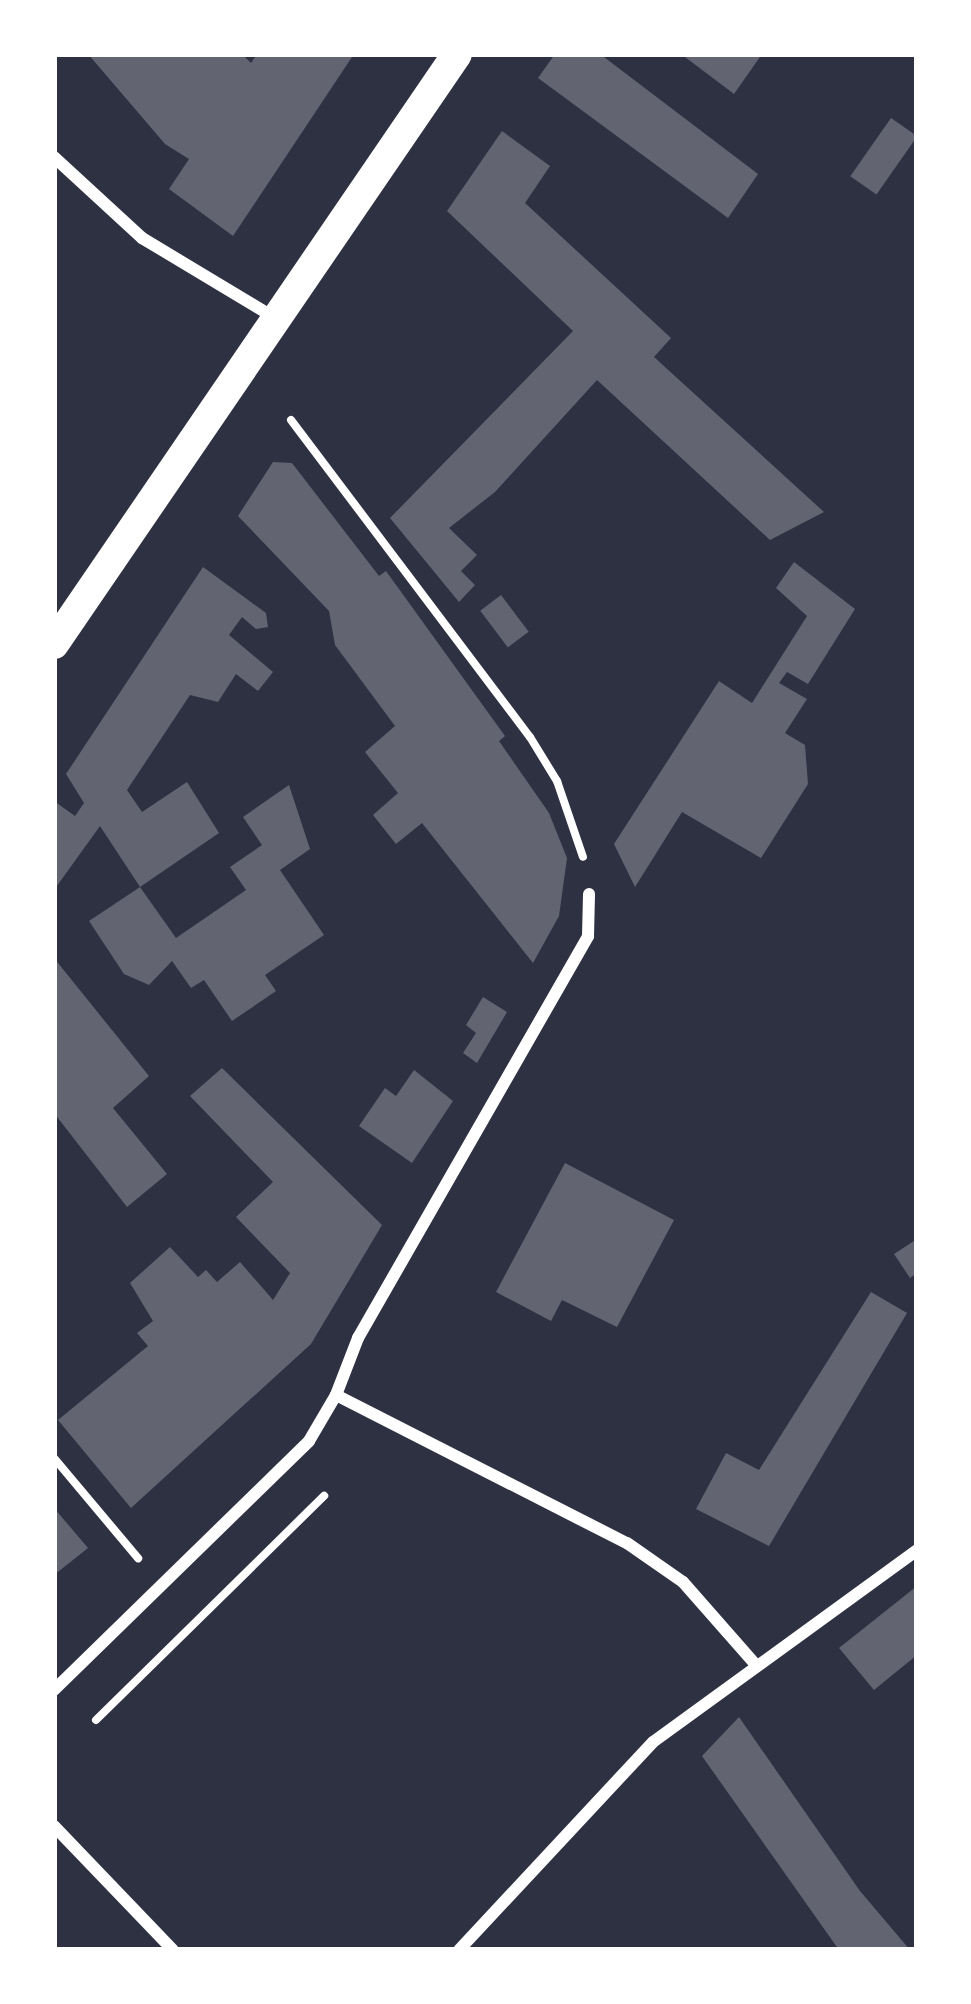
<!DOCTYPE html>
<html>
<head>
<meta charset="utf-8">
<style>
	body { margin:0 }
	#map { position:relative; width:971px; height:2004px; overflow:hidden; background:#2d3142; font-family:"DejaVu Sans",sans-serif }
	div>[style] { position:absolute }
	.building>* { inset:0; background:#626471; transform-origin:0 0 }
	.path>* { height:8px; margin:-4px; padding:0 4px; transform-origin:4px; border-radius:4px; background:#fff }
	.minor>* { height:12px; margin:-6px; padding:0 6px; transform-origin:6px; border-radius:6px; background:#fff }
	.primary>* { height:30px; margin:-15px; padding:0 15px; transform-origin:15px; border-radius:15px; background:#fff }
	span { translate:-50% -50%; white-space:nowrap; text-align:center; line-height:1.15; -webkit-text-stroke:12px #fff; paint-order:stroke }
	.frame { position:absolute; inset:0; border:57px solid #fff; pointer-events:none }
</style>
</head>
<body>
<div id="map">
	<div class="building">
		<div style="clip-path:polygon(88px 54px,242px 54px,251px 63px,257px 54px,354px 54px,233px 236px,169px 189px,189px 159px,165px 144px)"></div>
		<div style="clip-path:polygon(555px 54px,600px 54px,758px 174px,728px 218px,538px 78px)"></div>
		<div style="clip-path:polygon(681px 54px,762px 54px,734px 94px)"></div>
		<div style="left:891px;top:118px;width:32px;height:71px;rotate:35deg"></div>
		<div style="clip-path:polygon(502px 131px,550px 166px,525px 203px,671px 338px,654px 357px,824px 512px,770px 540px,597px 380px,495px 492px,449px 528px,477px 555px,461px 571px,475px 585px,459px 602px,390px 518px,573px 331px,447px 211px)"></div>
		<div style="clip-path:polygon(273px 462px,292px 463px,379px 576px,386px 571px,505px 736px,499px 741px,549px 813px,567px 858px,559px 916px,533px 963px,422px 823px,396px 844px,373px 815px,398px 793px,365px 752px,395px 726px,335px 645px,329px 611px,238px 516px)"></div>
		<div style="clip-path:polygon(794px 562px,855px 609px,808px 684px,787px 672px,779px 683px,807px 699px,785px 733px,805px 745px,808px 784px,761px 858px,682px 812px,635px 887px,614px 844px,719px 681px,752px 703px,807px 616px,776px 588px)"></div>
		<div style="clip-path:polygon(203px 567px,266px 613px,268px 627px,256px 629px,242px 617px,229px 635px,273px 672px,258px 691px,236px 674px,218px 702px,190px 695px,127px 790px,142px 812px,187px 782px,219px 833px,140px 887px,100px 826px,54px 890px,54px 801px,75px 816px,84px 803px,66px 774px)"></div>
		<div style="left:501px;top:595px;width:46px;height:26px;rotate:53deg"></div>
		<div style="clip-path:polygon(289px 785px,310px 849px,280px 870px,324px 935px,265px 975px,276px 991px,232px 1021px,204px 980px,191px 988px,172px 961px,149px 985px,124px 974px,89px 921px,140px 887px,176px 938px,246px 890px,230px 867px,262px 845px,243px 817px)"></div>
		<div style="clip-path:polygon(54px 958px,149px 1076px,113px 1108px,167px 1174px,127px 1207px,54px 1113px)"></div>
		<div style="clip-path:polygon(483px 997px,507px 1012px,477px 1063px,463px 1053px,476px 1033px,466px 1025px)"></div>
		<div style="clip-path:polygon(222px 1068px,382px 1225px,311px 1344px,131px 1508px,58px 1420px,148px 1346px,137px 1333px,153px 1321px,130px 1283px,170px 1247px,198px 1277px,206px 1270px,217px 1282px,240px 1262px,273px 1300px,290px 1273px,236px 1217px,273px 1182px,190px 1096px)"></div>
		<div style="clip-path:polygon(414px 1070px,453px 1101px,412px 1163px,359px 1126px,385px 1088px,396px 1096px)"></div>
		<div style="clip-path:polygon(565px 1163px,674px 1220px,617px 1327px,562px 1300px,551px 1321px,496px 1292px)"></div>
		<div style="clip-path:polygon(917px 1239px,917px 1273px,910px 1278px,894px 1254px)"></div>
		<div style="clip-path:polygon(871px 1292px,907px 1313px,769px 1546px,696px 1509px,726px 1453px,759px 1470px)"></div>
		<div style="clip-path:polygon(54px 1508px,88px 1548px,54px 1575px)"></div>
		<div style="clip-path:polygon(917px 1586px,917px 1655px,874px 1690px,839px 1648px)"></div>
		<div style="clip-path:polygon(739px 1717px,860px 1891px,910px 1950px,839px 1950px,702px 1756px)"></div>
	</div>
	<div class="path">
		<div style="left:291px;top:420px;width:397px;rotate:53deg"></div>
		<div style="left:530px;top:737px;width:52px;rotate:58.5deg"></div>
		<div style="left:557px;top:781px;width:80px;rotate:71.1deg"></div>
		<div style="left:54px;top:1458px;width:131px;rotate:50deg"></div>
		<div style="left:96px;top:1720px;width:320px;rotate:-44.5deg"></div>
	</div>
	<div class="minor">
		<div style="left:54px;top:157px;width:120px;rotate:42.6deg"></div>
		<div style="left:142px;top:238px;width:155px;rotate:31deg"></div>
		<div style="left:336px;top:1395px;width:61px;rotate:-68.9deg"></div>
		<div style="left:358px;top:1338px;width:463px;rotate:-60.2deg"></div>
		<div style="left:588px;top:936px;width:42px;rotate:-88.6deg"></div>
		<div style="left:54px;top:1690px;width:356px;rotate:-44.3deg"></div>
		<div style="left:309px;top:1441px;width:53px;rotate:-59.6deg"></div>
		<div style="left:336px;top:1395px;width:326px;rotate:27deg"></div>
		<div style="left:627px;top:1543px;width:68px;rotate:34.9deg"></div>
		<div style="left:683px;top:1582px;width:109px;rotate:48.7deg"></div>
		<div style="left:54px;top:1826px;width:172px;rotate:46.2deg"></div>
		<div style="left:459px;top:1950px;width:284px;rotate:-47deg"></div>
		<div style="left:653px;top:1742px;width:326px;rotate:-36deg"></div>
	</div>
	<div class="primary">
		<div style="left:54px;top:644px;width:714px;rotate:-55.66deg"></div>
	</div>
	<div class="frame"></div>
</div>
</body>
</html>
